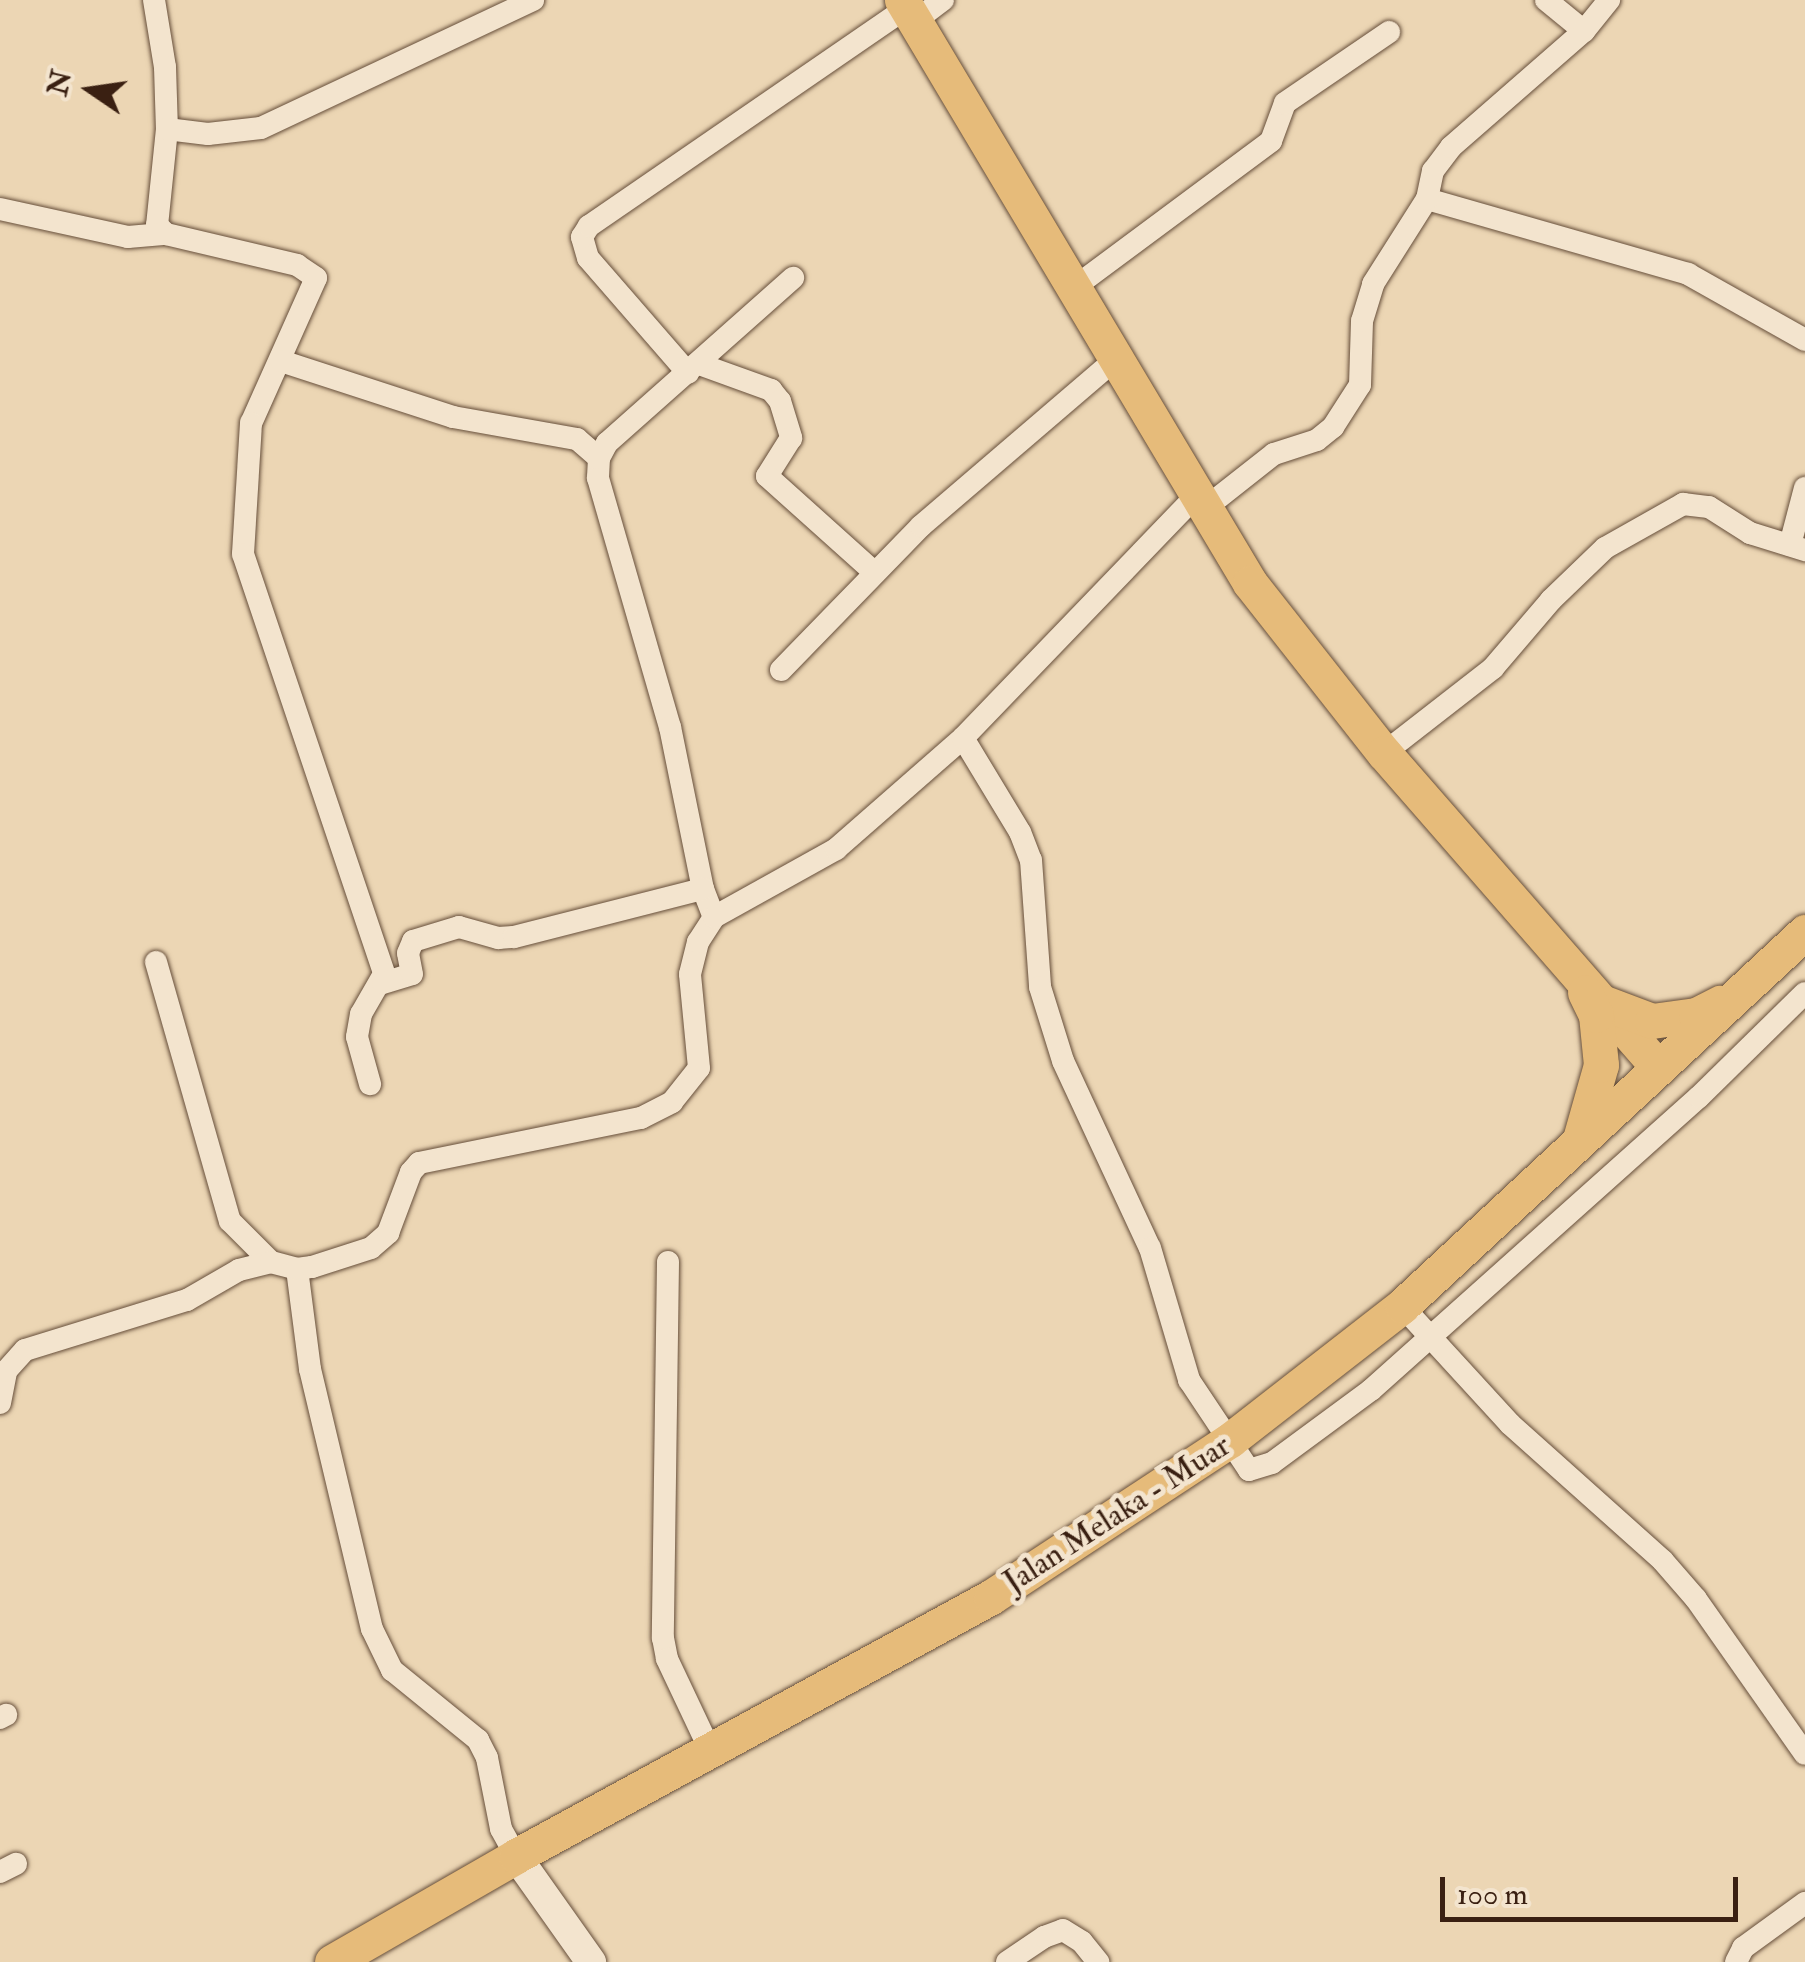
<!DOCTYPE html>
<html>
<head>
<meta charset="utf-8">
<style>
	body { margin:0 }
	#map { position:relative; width:1805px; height:1962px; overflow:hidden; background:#ecd6b4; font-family:"IM FELL Double Pica",serif }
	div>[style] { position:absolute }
	.roads { filter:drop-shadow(0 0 2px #664e3a) drop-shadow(0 0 2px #664e3a) }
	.street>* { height:22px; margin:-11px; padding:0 11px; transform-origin:11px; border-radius:11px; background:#f3e4ce }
	.secondary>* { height:30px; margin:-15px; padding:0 15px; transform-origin:15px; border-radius:15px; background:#f3e4ce }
	.primary>* { height:35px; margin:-17.5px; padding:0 17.5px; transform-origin:17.5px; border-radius:17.5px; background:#e6bb7a }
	span { translate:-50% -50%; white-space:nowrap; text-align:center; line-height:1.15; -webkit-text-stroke:10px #f3e4ce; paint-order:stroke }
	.street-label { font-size:32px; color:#3a2012 }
	.north { position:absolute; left:40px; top:40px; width:100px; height:100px; -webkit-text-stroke:8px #f3e4ce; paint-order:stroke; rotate:283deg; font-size:28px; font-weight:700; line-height:40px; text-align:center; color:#3a2012 }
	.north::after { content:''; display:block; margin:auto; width:35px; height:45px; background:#3a2012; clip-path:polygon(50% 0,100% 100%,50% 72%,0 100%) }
	.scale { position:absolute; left:1440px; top:1877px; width:298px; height:45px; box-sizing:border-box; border:5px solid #3a2012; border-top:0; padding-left:12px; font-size:30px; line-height:35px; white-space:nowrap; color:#3a2012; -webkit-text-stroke:8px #f3e4ce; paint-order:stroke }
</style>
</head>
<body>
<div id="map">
	<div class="roads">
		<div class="street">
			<div style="left:154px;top:0;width:68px;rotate:80.7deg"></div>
			<div style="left:165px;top:67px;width:62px;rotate:88.2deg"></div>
			<div style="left:167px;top:129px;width:97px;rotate:95.9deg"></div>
			<div style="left:157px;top:225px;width:13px;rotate:45deg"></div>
			<div style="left:166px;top:234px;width:135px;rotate:13.3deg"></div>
			<div style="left:297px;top:265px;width:23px;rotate:34deg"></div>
			<div style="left:316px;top:278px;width:159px;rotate:114.1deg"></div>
			<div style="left:251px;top:423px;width:131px;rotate:93.5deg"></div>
			<div style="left:243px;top:554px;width:443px;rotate:71.4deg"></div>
			<div style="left:384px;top:974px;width:46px;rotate:119.9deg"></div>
			<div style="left:361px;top:1014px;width:23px;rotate:100deg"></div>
			<div style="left:357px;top:1037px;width:49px;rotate:74.5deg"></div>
			<div style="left:1546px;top:0;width:49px;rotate:39.2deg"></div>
			<div style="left:915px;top:21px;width:35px;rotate:-37deg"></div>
			<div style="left:167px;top:129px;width:41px;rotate:7deg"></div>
			<div style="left:208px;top:134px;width:53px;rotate:-6.5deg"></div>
			<div style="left:261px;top:128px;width:301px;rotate:-25.2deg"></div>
			<div style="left:1427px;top:199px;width:272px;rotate:16deg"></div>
			<div style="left:1688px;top:274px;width:134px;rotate:29.4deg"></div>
			<div style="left:0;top:209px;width:131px;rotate:12.3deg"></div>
			<div style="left:128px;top:237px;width:38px;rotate:-5deg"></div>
			<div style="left:1076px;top:286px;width:243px;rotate:-36.6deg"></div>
			<div style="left:1271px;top:141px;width:40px;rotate:-69.8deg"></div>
			<div style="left:1285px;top:103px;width:126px;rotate:-34.3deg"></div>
			<div style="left:281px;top:361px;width:181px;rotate:18deg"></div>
			<div style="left:453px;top:417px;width:126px;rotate:10.1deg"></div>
			<div style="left:577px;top:439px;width:29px;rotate:41deg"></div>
			<div style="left:599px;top:458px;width:20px;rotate:93deg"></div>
			<div style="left:598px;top:478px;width:259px;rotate:73.9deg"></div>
			<div style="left:670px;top:727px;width:165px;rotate:78.5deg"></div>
			<div style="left:703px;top:889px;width:30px;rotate:69deg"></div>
			<div style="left:699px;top:364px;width:77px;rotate:19.9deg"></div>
			<div style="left:771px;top:390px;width:14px;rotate:51deg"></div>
			<div style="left:780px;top:401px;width:39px;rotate:73deg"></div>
			<div style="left:791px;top:438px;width:45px;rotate:122.3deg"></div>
			<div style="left:767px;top:476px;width:145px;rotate:41.9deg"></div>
			<div style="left:688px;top:373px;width:152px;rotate:-131deg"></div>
			<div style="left:588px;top:258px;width:22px;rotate:-106deg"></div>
			<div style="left:582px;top:237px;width:13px;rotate:-58deg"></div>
			<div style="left:589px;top:226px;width:385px;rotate:-34.5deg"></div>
			<div style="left:599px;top:458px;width:17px;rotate:-62deg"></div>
			<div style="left:607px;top:443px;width:249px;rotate:-41.6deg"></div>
			<div style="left:1204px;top:509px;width:89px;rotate:-38.2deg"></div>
			<div style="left:1274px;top:454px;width:45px;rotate:-18deg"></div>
			<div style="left:1317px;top:440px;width:21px;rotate:-39deg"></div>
			<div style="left:1333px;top:427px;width:50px;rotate:-57.3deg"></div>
			<div style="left:1360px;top:385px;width:64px;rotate:-88.2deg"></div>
			<div style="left:1362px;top:321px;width:39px;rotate:-73deg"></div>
			<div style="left:1373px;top:284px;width:101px;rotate:-57.6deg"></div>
			<div style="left:1427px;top:199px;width:29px;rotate:-78deg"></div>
			<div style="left:1433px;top:171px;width:30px;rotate:-53deg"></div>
			<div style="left:1451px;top:147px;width:176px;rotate:-41.1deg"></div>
			<div style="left:1584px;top:31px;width:40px;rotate:-51deg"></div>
			<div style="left:1790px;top:545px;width:59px;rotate:-75.3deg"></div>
			<div style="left:781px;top:670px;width:201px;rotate:-45.8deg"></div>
			<div style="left:921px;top:526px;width:257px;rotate:-40.6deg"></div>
			<div style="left:963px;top:738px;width:110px;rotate:58.8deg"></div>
			<div style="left:1020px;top:832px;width:30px;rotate:69deg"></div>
			<div style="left:1031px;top:860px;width:127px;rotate:85.9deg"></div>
			<div style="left:1040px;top:987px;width:77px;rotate:72.7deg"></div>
			<div style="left:1063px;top:1061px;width:206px;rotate:65.1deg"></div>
			<div style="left:1150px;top:1248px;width:138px;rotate:73.5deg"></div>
			<div style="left:1189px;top:1380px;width:108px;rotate:56.3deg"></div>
			<div style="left:1249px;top:1470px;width:24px;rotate:-17deg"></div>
			<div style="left:1272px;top:1463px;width:123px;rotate:-36.4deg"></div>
			<div style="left:1371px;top:1390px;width:440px;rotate:-41.8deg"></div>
			<div style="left:1699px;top:1097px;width:148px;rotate:-44.5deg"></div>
			<div style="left:1384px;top:753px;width:138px;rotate:-37.9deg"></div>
			<div style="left:1493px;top:668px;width:89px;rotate:-49.5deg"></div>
			<div style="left:1551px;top:600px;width:75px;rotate:-43.9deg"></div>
			<div style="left:1605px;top:548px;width:90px;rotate:-29.4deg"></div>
			<div style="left:1683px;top:504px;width:26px;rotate:7deg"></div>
			<div style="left:1709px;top:507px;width:49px;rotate:32.4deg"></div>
			<div style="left:1750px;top:533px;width:58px;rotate:17.2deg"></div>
			<div style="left:156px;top:962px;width:269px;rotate:74.1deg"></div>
			<div style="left:230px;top:1221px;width:58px;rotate:45deg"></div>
			<div style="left:383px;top:983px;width:30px;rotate:-17deg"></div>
			<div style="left:412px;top:974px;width:21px;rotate:-101deg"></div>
			<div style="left:408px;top:953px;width:13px;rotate:-67deg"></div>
			<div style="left:413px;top:941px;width:48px;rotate:-16.9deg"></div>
			<div style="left:459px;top:927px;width:41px;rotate:15.8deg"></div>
			<div style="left:498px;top:938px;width:16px;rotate:-4deg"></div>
			<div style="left:514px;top:937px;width:195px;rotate:-14.3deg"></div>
			<div style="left:668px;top:1262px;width:376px;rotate:90.8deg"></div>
			<div style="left:663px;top:1638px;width:21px;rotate:79deg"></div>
			<div style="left:667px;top:1659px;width:101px;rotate:64.7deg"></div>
			<div style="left:297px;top:1269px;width:101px;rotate:82.6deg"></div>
			<div style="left:310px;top:1369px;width:267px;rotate:76.6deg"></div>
			<div style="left:372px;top:1629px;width:46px;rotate:64deg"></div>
			<div style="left:392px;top:1670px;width:111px;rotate:39.1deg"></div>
			<div style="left:478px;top:1740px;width:20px;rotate:63deg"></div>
			<div style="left:487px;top:1758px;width:72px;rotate:78.8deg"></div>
			<div style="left:501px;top:1829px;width:31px;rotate:61deg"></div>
			<div style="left:1402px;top:1306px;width:160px;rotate:47.5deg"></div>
			<div style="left:1510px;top:1424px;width:205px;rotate:41.8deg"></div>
			<div style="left:1663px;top:1561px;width:50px;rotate:49deg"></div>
			<div style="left:1696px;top:1599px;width:189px;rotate:54.9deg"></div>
			<div style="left:0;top:1403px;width:33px;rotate:-79deg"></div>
			<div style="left:6px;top:1371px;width:28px;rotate:-48deg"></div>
			<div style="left:25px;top:1350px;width:170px;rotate:-17.2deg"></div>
			<div style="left:187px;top:1300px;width:60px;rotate:-30deg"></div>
			<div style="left:239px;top:1270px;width:33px;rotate:-14deg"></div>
			<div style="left:271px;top:1262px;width:27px;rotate:15deg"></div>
			<div style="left:297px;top:1269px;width:15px;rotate:-8deg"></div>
			<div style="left:312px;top:1267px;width:62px;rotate:-17.9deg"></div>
			<div style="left:371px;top:1248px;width:23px;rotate:-41deg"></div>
			<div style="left:388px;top:1233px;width:65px;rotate:-69.3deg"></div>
			<div style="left:411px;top:1172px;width:12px;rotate:-48deg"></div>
			<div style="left:419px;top:1163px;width:227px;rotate:-11.5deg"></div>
			<div style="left:641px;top:1118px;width:35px;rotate:-27deg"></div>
			<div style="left:672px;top:1102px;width:43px;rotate:-51.5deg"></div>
			<div style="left:699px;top:1068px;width:94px;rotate:-95.5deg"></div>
			<div style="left:690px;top:974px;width:33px;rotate:-76deg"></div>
			<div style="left:698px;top:942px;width:30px;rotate:-57deg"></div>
			<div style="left:714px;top:917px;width:140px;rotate:-29.1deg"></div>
			<div style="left:836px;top:849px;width:169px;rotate:-41.2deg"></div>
			<div style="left:963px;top:738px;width:336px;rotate:-46.1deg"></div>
			<div style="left:0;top:1718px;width:7px;rotate:-27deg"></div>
			<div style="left:0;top:1872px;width:18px;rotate:-27deg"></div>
			<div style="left:1007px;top:1962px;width:45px;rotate:-34deg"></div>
			<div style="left:1044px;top:1937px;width:20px;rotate:-20deg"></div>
			<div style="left:1063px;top:1930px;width:22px;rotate:32deg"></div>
			<div style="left:1082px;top:1942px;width:26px;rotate:51deg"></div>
			<div style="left:1736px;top:1962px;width:16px;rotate:-63deg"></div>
			<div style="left:1743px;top:1948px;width:77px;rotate:-36deg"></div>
		</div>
		<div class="secondary">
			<div style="left:516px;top:1856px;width:130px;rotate:54.7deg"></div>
		</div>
		<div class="primary">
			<div style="left:902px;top:0;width:679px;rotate:59.17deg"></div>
			<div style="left:1250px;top:583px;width:216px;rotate:51.8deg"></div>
			<div style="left:1384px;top:753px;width:418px;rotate:48.9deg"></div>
			<div style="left:1604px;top:1003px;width:51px;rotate:20.6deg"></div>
			<div style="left:1652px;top:1021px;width:44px;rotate:-7.8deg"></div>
			<div style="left:1696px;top:1015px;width:27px;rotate:-27deg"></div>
			<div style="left:1580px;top:1139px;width:77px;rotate:-74.2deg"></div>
			<div style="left:1601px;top:1065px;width:50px;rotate:-95.7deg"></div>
			<div style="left:1596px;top:1015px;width:25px;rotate:-116deg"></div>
			<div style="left:332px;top:1962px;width:212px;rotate:-29.9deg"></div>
			<div style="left:516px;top:1856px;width:541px;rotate:-28.6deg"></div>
			<div style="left:991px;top:1597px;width:286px;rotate:-33.3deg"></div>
			<div style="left:1230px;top:1440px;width:218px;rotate:-37.9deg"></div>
			<div style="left:1402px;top:1306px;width:550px;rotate:-42.86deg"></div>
		</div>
	</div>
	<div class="street-label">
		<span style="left:1117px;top:1514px;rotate:-33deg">Jalan Melaka - Muar</span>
	</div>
	<div class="north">N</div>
	<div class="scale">100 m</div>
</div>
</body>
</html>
